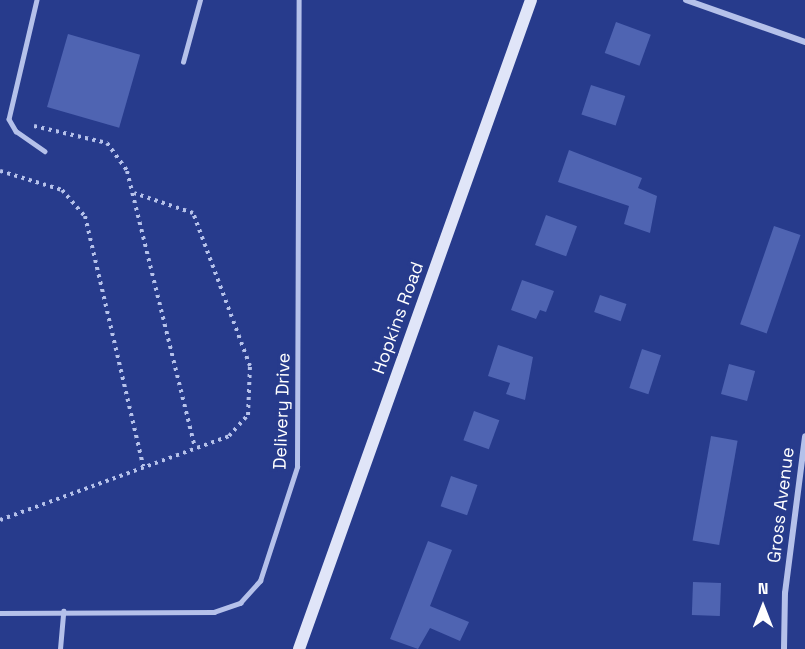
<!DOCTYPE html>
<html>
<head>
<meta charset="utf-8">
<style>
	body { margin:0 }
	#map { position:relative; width:805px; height:649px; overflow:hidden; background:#273b8c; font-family:"Space Grotesk",sans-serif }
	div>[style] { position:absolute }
	.building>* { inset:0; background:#4f64b2; transform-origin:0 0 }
	.path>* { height:4px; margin-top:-2px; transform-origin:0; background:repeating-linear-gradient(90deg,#b5c1ea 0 3px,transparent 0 7.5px) }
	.lane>* { height:4.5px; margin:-2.25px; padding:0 2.25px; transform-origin:2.25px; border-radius:2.25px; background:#b5c1ea }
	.street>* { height:6px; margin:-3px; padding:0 3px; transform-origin:3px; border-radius:3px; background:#b5c1ea }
	.secondary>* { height:12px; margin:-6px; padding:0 6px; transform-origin:6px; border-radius:6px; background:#e0e5f8 }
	span { translate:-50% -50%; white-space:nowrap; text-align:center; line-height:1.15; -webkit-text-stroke:6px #273b8c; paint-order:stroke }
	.street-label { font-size:18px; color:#fff }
	.north { position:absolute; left:733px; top:577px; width:60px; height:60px; -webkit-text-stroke:4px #273b8c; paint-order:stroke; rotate:0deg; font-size:16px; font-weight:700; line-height:24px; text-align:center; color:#fff }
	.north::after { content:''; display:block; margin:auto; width:21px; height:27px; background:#fff; clip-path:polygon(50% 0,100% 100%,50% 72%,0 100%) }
</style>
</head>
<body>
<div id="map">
	<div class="building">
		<div style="left:616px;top:22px;width:37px;height:33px;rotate:20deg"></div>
		<div style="left:68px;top:34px;width:75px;height:76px;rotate:16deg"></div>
		<div style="left:591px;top:85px;width:36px;height:31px;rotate:18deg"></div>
		<div style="clip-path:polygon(569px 150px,642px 178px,638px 188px,657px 196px,650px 233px,624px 224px,629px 206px,558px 182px)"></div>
		<div style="left:546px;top:215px;width:33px;height:32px;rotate:20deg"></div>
		<div style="left:774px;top:226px;width:28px;height:104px;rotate:19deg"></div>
		<div style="clip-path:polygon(522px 280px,554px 291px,546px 312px,540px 310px,536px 319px,511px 310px)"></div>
		<div style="left:600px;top:295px;width:28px;height:18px;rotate:19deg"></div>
		<div style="clip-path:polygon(498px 345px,533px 357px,525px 400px,506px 394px,510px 383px,488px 376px)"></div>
		<div style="left:642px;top:349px;width:20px;height:41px;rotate:18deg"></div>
		<div style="left:729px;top:364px;width:27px;height:31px;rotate:15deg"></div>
		<div style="left:474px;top:411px;width:27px;height:31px;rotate:20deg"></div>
		<div style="left:711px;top:436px;width:27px;height:106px;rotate:10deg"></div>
		<div style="left:451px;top:476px;width:28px;height:32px;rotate:19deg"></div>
		<div style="clip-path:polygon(428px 541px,452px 550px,430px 606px,469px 622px,460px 641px,430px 628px,418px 649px,390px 639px)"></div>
		<div style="left:693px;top:582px;width:28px;height:33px;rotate:2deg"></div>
	</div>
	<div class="path">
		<div style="left:34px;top:126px;width:75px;rotate:13.1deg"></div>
		<div style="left:107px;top:143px;width:34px;rotate:54deg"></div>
		<div style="left:127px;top:171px;width:284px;rotate:76.2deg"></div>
		<div style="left:0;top:171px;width:65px;rotate:17deg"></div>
		<div style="left:62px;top:190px;width:35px;rotate:49deg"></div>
		<div style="left:85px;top:216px;width:257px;rotate:76.9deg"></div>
		<div style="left:0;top:520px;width:244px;rotate:-20.1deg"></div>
		<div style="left:229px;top:436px;width:28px;rotate:-48deg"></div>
		<div style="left:248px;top:415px;width:49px;rotate:-87.7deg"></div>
		<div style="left:250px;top:366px;width:163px;rotate:-110.4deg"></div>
		<div style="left:193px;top:213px;width:62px;rotate:-161.3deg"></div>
	</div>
	<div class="lane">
		<div style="left:37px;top:0;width:122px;rotate:103.2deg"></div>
		<div style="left:9px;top:119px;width:14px;rotate:60deg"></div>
		<div style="left:16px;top:131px;width:35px;rotate:35deg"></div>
		<div style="left:183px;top:62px;width:64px;rotate:-74.7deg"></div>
		<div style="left:0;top:613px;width:214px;rotate:-0.3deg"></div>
		<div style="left:214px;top:612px;width:28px;rotate:-19deg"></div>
		<div style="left:240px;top:603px;width:30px;rotate:-48deg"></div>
		<div style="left:260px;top:581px;width:120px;rotate:-72deg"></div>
		<div style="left:297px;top:467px;width:467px;rotate:-89.8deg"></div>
		<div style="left:60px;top:649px;width:38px;rotate:-85deg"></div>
	</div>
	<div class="street">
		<div style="left:686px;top:0;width:126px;rotate:19.4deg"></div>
		<div style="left:784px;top:649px;width:56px;rotate:-89deg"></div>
		<div style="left:785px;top:593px;width:158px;rotate:-82.7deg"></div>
	</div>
	<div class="secondary">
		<div style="left:299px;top:649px;width:689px;rotate:-70.33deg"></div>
	</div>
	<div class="street-label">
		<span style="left:398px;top:318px;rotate:-70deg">Hopkins Road</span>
		<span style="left:282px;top:411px;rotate:-88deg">Delivery Drive</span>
		<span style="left:781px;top:505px;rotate:-83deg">Gross Avenue</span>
	</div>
	<div class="north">N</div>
</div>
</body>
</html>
